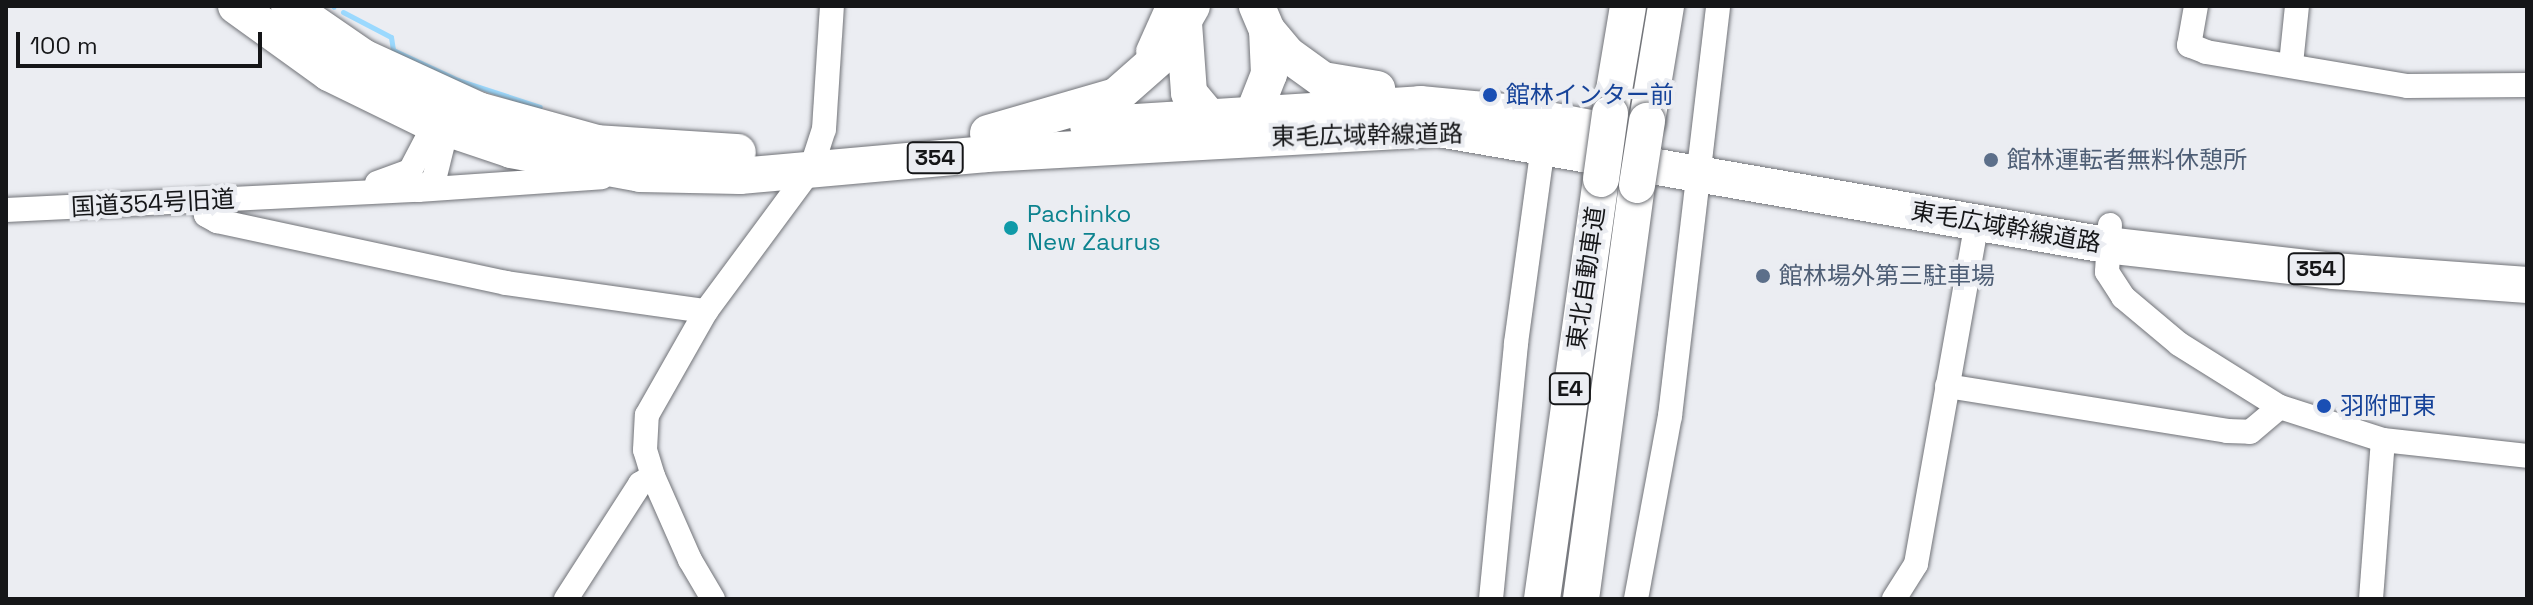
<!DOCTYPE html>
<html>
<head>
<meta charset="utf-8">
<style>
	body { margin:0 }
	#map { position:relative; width:2533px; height:605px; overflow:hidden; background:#ebedf2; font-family:"Space Grotesk","Noto Sans JP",sans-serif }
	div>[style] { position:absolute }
	.stream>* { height:5px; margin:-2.5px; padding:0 2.5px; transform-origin:2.5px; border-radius:2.5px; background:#9bd9fe }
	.roads { filter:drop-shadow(0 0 2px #717378) drop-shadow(0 0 2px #717378) }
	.minor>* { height:24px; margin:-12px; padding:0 12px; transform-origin:12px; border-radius:12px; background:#fff }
	.highway>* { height:36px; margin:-18px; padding:0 18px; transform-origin:18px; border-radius:18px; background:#fff }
	.bridges { filter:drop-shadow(0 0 2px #717378) drop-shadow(0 0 2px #717378) }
	.highway-bridge>* { height:36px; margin:-18px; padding:0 18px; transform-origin:18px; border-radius:18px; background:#fff }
	.dots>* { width:22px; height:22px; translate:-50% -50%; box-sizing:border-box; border:4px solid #ebedf2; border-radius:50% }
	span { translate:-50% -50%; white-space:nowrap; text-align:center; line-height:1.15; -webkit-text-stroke:8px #ebedf2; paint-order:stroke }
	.shield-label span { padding:2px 6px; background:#ebedf2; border:2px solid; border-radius:6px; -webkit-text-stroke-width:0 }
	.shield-label { font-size:22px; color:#151618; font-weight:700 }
	.transit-label { font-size:24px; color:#164399 }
	.left { translate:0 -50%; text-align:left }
	.street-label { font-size:24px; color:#151618 }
	.service-label { font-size:24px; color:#4e5e75 }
	.culture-label { font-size:24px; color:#0d838f }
	.frame { position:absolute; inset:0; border:8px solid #151618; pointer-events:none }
	.scale { position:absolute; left:16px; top:32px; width:246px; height:36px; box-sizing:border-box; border:4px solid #151618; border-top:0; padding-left:10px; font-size:24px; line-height:28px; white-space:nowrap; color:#151618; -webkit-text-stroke:6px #ebedf2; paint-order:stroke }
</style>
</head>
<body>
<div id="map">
	<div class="stream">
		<div style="left:333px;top:6px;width:1px;rotate:45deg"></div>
		<div style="left:343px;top:12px;width:54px;rotate:27.5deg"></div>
		<div style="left:391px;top:37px;width:13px;rotate:81deg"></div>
		<div style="left:393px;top:50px;width:72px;rotate:24.8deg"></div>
		<div style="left:458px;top:80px;width:86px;rotate:18.2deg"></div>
	</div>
	<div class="roads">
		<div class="minor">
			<div style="left:2196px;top:6px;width:40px;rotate:100deg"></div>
			<div style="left:2189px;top:45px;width:18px;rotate:22deg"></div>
			<div style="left:2206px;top:52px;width:204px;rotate:9.6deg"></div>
			<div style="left:2407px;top:86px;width:120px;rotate:-0.5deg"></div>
			<div style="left:1148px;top:51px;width:49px;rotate:-66deg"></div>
			<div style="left:2291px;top:64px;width:58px;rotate:-84.1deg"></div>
			<div style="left:377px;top:183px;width:35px;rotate:-20deg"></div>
			<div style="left:410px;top:171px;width:67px;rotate:-62.3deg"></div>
			<div style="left:418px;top:190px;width:184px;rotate:-4deg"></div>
			<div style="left:203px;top:200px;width:15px;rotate:79deg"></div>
			<div style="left:206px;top:215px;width:13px;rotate:29deg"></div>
			<div style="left:217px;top:221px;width:296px;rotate:12.1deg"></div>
			<div style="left:506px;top:283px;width:202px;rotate:8deg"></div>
			<div style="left:6px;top:210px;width:412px;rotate:-2.8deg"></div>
			<div style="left:418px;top:190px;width:19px;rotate:-32deg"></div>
			<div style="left:434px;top:180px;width:67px;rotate:-76.2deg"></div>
			<div style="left:2110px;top:225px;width:47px;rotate:93.7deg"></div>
			<div style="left:2107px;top:272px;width:30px;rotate:57deg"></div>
			<div style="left:2123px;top:297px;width:73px;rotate:40deg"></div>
			<div style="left:2179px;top:344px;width:119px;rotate:32deg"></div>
			<div style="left:2280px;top:407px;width:108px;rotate:17.8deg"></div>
			<div style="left:2383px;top:440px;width:145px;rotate:6.3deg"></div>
			<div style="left:1947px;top:386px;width:284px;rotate:9.1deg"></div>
			<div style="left:2227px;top:431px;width:23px;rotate:2deg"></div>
			<div style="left:2250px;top:432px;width:39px;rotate:-40deg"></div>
			<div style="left:566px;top:599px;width:137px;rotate:-57.2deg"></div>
			<div style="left:640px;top:484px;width:15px;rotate:-32deg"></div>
			<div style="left:713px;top:599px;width:45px;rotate:-120.5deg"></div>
			<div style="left:690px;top:560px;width:92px;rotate:-113.8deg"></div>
			<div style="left:653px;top:476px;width:27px;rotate:-107deg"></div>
			<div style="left:645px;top:450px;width:35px;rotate:-87deg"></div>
			<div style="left:647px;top:415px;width:120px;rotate:-60.4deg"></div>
			<div style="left:706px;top:311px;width:177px;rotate:-53.5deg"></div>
			<div style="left:811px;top:169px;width:42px;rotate:-72deg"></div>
			<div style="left:824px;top:129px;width:123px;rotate:-86.3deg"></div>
			<div style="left:1491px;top:599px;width:257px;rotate:-84.4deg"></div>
			<div style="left:1516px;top:343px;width:199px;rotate:-82.2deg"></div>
			<div style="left:1636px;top:599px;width:186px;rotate:-79.5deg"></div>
			<div style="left:1670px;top:416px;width:413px;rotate:-83.3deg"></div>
			<div style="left:1894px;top:599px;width:41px;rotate:-57.8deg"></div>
			<div style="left:1916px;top:564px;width:346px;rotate:-79.9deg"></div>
			<div style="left:2371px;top:599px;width:159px;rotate:-85.7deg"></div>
		</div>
		<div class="highway">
			<div style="left:236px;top:6px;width:115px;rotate:35.8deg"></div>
			<div style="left:329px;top:73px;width:114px;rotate:26.1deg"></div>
			<div style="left:431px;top:123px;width:84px;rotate:18.6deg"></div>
			<div style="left:511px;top:150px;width:131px;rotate:10.5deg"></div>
			<div style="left:640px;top:174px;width:100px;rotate:1.1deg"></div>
			<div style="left:740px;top:176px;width:248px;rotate:-5.1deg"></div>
			<div style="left:987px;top:154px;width:453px;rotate:-3.2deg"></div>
			<div style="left:1439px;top:129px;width:677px;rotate:9.87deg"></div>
			<div style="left:2106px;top:245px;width:228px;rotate:6.5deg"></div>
			<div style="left:2333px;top:271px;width:195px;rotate:4.1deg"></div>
			<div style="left:289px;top:6px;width:90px;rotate:34.6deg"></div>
			<div style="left:363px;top:57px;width:127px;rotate:24.7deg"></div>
			<div style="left:478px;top:110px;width:123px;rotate:15.5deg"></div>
			<div style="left:597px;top:143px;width:141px;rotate:3.7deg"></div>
			<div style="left:1184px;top:23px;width:70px;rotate:85.9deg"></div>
			<div style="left:1189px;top:93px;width:47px;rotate:50.2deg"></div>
			<div style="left:1267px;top:30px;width:31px;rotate:50deg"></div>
			<div style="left:1287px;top:54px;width:44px;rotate:35.8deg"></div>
			<div style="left:1323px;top:80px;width:55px;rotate:9.5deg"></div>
			<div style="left:1610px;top:114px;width:109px;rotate:-80.5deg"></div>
			<div style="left:1647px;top:121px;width:117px;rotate:-80.6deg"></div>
			<div style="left:1088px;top:125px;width:333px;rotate:-3.6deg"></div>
			<div style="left:1420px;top:104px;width:86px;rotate:5.3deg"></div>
			<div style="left:1506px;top:112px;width:134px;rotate:10.7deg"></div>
			<div style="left:1241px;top:126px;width:19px;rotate:-47deg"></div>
			<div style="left:1254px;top:112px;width:41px;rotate:-68.5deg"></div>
			<div style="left:1269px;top:74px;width:44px;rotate:-92.6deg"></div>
			<div style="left:1267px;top:30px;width:26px;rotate:-113deg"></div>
			<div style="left:988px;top:133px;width:133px;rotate:-16.1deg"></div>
			<div style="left:1116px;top:96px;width:65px;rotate:-41.3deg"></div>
			<div style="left:1165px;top:53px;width:54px;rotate:-60.1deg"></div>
			<div style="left:1542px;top:599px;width:424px;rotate:-82deg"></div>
			<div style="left:1581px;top:599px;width:418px;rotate:-82.3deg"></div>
		</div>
	</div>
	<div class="bridges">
		<div class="highway-bridge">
			<div style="left:1601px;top:179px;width:66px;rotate:-82.1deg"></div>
			<div style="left:1637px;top:185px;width:65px;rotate:-81.1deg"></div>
		</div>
	</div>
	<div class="dots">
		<div style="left:1490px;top:95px;background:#1a4fb4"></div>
		<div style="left:1991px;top:160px;background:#5c6f8a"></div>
		<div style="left:1011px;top:228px;background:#0f9aa8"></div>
		<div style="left:1763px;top:276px;background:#5c6f8a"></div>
		<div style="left:2324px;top:406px;background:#1a4fb4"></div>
	</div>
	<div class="shield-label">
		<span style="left:935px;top:158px">354</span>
		<span style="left:2316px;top:269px">354</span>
		<span style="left:1570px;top:389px">E4</span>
	</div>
	<div class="transit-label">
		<span class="left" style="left:1506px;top:95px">館林インター前</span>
		<span class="left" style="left:2340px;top:406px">羽附町東</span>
	</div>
	<div class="street-label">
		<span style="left:1367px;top:135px;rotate:-1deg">東毛広域幹線道路</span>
		<span style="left:153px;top:203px;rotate:-3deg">国道354号旧道</span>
		<span style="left:2006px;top:227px;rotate:10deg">東毛広域幹線道路</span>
		<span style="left:1586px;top:278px;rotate:-82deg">東北自動車道</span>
	</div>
	<div class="service-label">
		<span class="left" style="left:2007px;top:160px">館林運転者無料休憩所</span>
		<span class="left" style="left:1779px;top:276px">館林場外第三駐車場</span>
	</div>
	<div class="culture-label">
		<span class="left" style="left:1027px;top:228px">Pachinko<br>New Zaurus</span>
	</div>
	<div class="frame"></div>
	<div class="scale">100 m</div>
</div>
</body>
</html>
